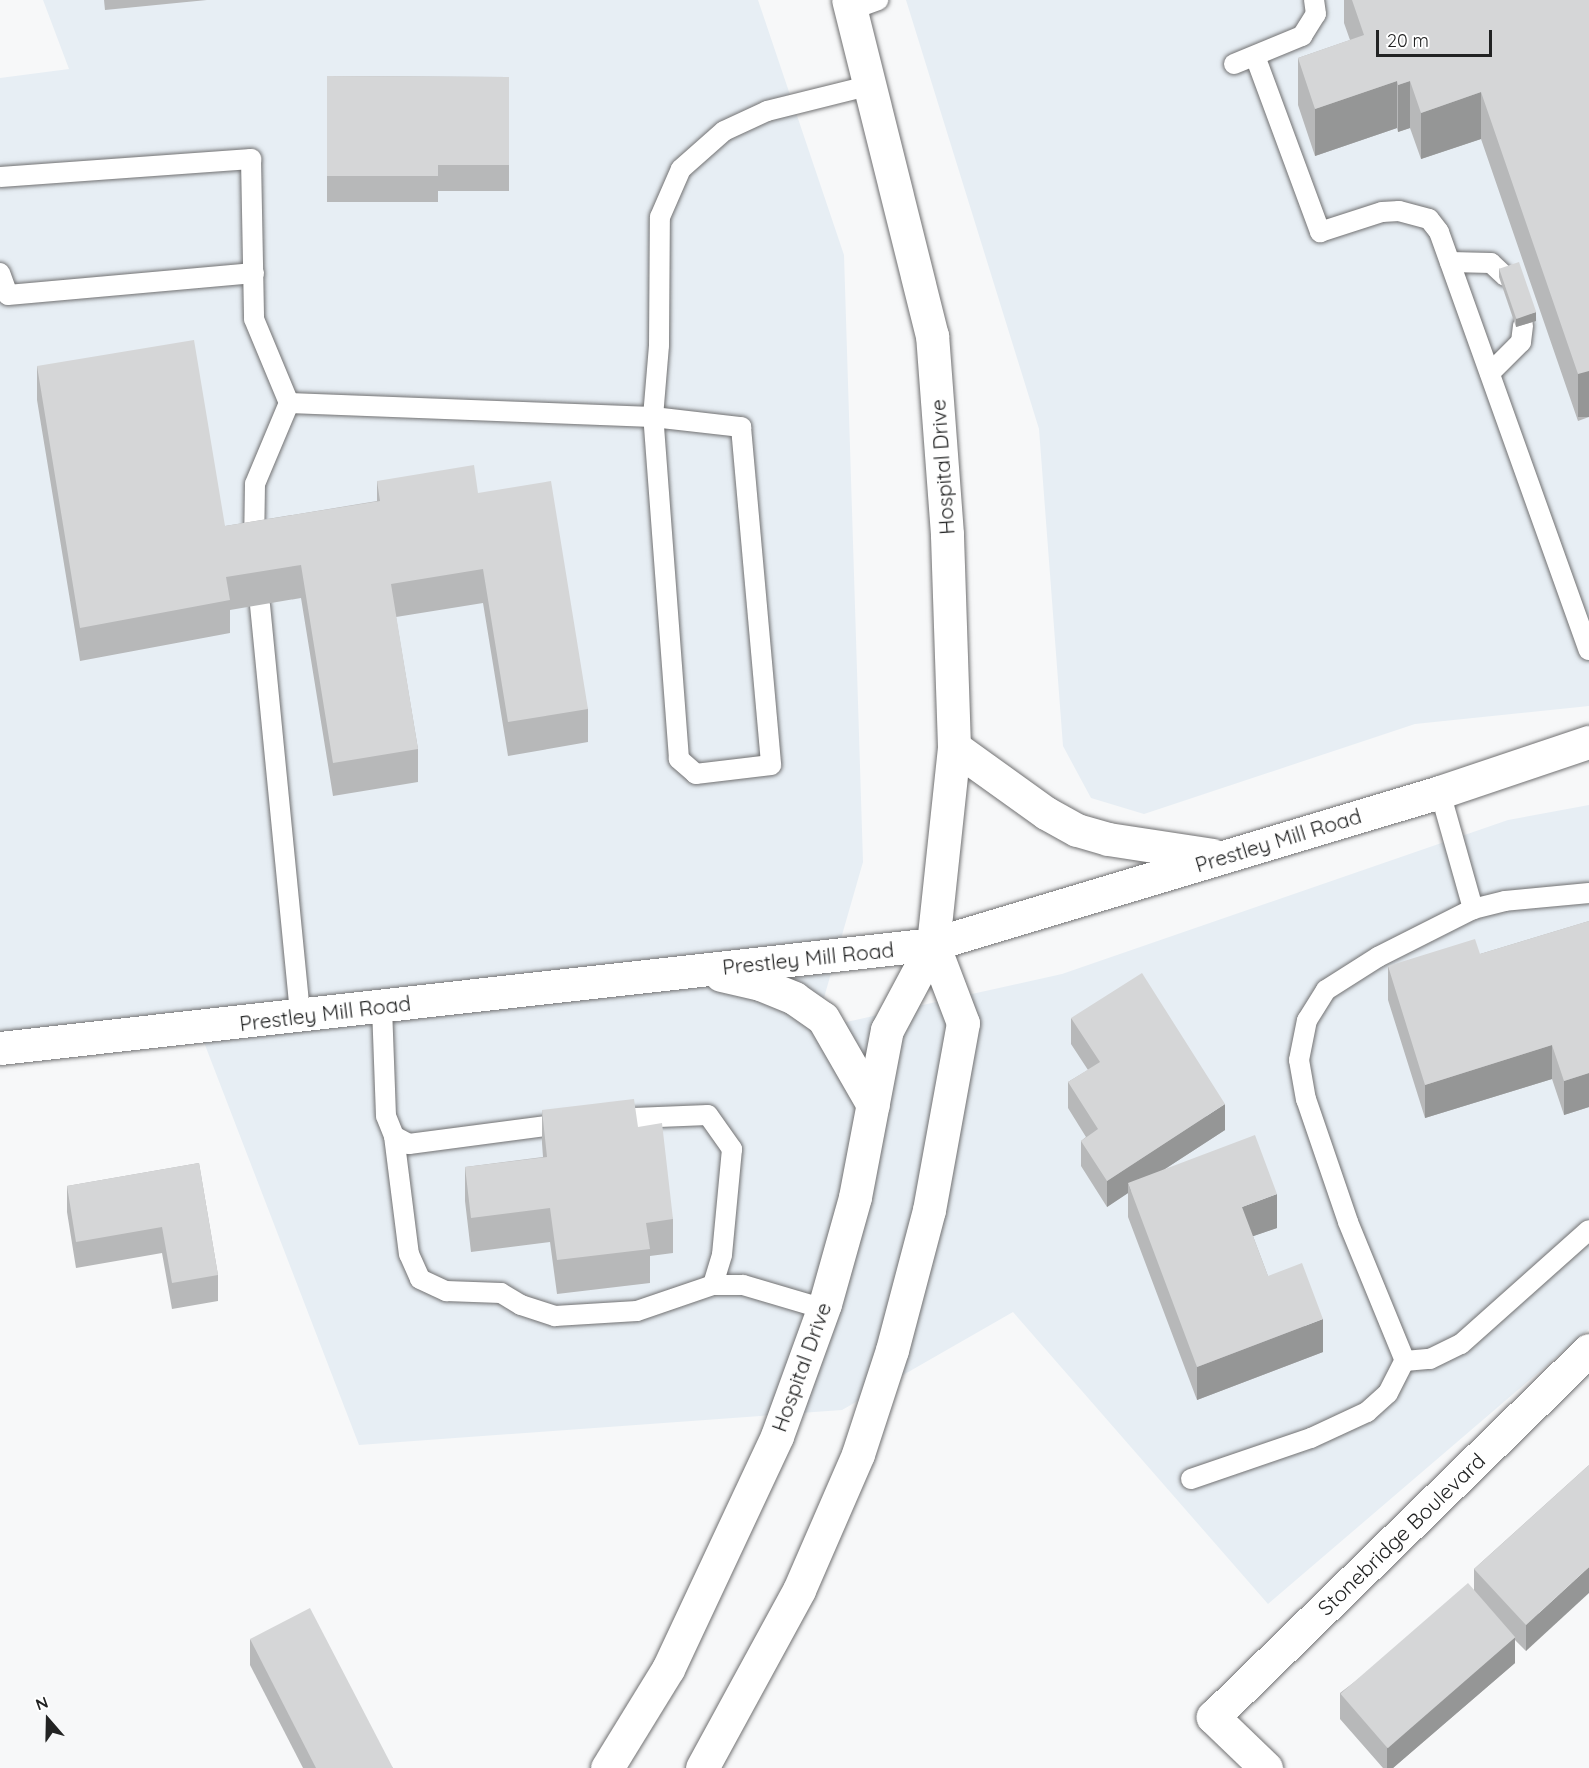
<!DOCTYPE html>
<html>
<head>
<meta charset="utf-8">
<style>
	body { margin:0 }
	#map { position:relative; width:1589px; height:1768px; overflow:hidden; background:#f7f8f9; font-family:Quicksand,sans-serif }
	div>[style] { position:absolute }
	.built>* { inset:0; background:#e7eef4 }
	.roads { filter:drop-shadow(0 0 2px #717172) drop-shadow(0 0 2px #717172) }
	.service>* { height:20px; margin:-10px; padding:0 10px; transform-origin:10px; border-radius:10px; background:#fff }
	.minor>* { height:33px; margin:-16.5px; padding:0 16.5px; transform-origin:16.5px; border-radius:16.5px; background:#fff }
	.tertiary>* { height:33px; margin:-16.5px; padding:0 16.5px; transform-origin:16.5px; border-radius:16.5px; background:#fff }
	.wall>* { inset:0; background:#b7b8b9 }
	.shaded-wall>* { inset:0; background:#959696; transform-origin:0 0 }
	.building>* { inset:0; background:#d5d6d7; transform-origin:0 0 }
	span { translate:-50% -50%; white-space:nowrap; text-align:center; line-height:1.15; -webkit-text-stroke:4.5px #fff; paint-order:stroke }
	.street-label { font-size:21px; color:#222323 }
	.north { position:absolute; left:18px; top:1690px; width:60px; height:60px; -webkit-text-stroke:4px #fff; paint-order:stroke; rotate:340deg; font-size:16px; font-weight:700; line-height:24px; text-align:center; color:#222323 }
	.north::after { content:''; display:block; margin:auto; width:21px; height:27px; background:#222323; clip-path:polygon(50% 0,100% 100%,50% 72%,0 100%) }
	.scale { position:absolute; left:1376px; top:30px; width:116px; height:27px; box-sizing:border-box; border:3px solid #222323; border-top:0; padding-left:8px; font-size:18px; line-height:21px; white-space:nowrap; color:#222323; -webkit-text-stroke:4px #fff; paint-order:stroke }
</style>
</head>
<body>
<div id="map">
	<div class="built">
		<div style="clip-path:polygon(43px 0,758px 0,844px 255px,863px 862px,815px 1029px,1062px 974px,1508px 820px,1589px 805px,1589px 1329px,1268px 1604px,1013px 1312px,842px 1410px,359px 1445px,195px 1019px,0 1042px,0 78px,69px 69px)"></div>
		<div style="clip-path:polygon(906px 0,1589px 0,1589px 706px,1415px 724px,1144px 814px,1091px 798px,1063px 746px,1039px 429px)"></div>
	</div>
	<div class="roads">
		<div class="service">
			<div style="left:851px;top:10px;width:29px;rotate:-20deg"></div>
			<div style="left:1255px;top:56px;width:188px;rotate:69.7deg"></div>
			<div style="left:1320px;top:232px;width:65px;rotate:-17.9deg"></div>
			<div style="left:1382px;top:212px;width:17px;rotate:-3deg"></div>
			<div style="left:1399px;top:211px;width:31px;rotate:15deg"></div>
			<div style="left:1429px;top:219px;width:16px;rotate:52deg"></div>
			<div style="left:1439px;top:232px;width:444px;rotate:70.3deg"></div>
			<div style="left:1234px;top:64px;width:74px;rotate:-22.4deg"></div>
			<div style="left:1302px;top:36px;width:26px;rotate:-58deg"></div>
			<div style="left:1316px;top:14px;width:14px;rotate:-98deg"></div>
			<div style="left:0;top:177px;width:252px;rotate:-4.1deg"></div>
			<div style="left:251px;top:159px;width:160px;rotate:88.9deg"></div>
			<div style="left:254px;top:319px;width:91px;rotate:67.4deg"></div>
			<div style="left:289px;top:403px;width:88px;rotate:112.8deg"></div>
			<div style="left:255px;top:484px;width:63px;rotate:90.9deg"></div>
			<div style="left:1450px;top:262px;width:41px;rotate:1.4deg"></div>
			<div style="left:1491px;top:263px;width:19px;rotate:43deg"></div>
			<div style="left:0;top:273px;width:23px;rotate:70deg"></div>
			<div style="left:8px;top:295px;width:247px;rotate:-5.1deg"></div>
			<div style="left:1490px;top:373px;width:44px;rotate:-45deg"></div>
			<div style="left:1521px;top:342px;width:17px;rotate:-83deg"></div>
			<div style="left:289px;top:403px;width:364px;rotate:2.2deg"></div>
			<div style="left:653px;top:417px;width:89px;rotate:6.5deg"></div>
			<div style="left:741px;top:427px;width:339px;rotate:84.9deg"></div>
			<div style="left:771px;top:765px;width:76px;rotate:173.2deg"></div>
			<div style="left:696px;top:774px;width:23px;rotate:-139deg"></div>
			<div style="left:679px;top:759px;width:343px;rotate:-94.3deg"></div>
			<div style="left:653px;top:417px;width:72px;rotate:-85.2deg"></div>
			<div style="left:659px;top:345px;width:128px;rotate:-89.6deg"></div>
			<div style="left:660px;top:217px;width:52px;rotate:-66.4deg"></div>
			<div style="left:681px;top:169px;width:57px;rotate:-41.5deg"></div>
			<div style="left:724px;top:131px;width:47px;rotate:-24.9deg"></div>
			<div style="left:767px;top:111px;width:103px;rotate:-14deg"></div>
			<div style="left:260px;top:605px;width:413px;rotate:84.4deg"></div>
			<div style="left:1440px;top:792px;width:122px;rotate:74.2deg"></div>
			<div style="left:1589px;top:893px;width:84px;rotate:174.6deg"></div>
			<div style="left:1505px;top:901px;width:33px;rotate:166deg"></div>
			<div style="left:1473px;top:909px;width:106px;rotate:153.2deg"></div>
			<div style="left:1378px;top:957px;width:62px;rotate:147.6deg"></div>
			<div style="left:1326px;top:990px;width:36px;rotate:122deg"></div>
			<div style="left:1307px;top:1020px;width:41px;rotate:101.3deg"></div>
			<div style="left:1299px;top:1060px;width:40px;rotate:80deg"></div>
			<div style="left:1306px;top:1099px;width:130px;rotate:71.1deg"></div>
			<div style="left:1348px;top:1222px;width:150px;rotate:67.7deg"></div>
			<div style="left:1405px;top:1361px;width:25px;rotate:-5deg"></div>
			<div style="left:1430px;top:1359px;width:34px;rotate:-26deg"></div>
			<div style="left:1461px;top:1344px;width:171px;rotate:-41.7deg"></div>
			<div style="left:382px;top:1007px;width:109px;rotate:87.9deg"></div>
			<div style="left:386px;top:1116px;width:22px;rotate:68deg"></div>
			<div style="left:394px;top:1136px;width:17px;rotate:28deg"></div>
			<div style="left:409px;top:1144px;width:160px;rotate:-7.5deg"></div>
			<div style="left:609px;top:1119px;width:99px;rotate:-2.3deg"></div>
			<div style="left:708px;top:1115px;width:42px;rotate:54.8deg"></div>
			<div style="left:732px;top:1149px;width:106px;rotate:95.4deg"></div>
			<div style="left:722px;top:1255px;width:31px;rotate:107deg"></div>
			<div style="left:713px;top:1285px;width:30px"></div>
			<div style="left:743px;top:1285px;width:84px;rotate:16.5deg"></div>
			<div style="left:394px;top:1136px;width:119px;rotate:82.8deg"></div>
			<div style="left:409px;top:1254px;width:27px;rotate:66deg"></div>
			<div style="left:420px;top:1279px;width:29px;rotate:25deg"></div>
			<div style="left:446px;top:1291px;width:55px;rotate:2.1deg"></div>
			<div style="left:501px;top:1293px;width:23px;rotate:31deg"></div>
			<div style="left:521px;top:1305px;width:36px;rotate:18deg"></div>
			<div style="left:555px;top:1316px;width:82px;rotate:-3.5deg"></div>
			<div style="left:637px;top:1311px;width:80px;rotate:-18.9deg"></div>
			<div style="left:1191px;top:1479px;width:127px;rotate:-18.9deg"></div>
			<div style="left:1311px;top:1438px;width:62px;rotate:-24.9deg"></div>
			<div style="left:1367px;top:1412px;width:28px;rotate:-42deg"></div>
			<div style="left:1388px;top:1393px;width:37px;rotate:-63deg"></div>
		</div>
		<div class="minor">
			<div style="left:1266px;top:1768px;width:74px;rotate:-136.1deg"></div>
			<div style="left:1213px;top:1717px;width:525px;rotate:-44.31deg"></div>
		</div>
		<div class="tertiary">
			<div style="left:954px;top:747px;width:113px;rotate:35.7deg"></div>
			<div style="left:1046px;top:813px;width:35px;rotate:29deg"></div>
			<div style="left:1077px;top:830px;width:32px;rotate:16deg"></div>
			<div style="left:1108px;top:839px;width:105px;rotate:8.7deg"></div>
			<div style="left:721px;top:975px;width:40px;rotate:13deg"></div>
			<div style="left:760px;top:984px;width:37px;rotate:22deg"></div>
			<div style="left:794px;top:998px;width:35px;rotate:35deg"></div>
			<div style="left:823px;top:1018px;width:100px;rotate:60.1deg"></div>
			<div style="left:0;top:1048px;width:939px;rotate:-6.36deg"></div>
			<div style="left:933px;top:944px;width:529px;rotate:-16.69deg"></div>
			<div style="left:1440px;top:792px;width:157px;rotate:-18.6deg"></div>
			<div style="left:607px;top:1768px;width:116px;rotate:-58.4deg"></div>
			<div style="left:668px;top:1669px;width:257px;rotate:-64.9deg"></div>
			<div style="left:777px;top:1436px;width:140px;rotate:-70deg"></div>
			<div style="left:825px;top:1304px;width:111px;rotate:-74.3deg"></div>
			<div style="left:855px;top:1197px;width:170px;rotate:-79.2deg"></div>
			<div style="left:887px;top:1030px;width:98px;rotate:-61.9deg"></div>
			<div style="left:933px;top:944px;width:198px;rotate:-83.9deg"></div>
			<div style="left:954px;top:747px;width:213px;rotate:-91.9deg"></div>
			<div style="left:947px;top:534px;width:199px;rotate:-94.3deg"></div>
			<div style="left:932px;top:336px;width:346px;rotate:-104deg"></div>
			<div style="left:702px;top:1768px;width:203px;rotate:-61.4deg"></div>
			<div style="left:799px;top:1590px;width:148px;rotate:-66.5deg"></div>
			<div style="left:858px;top:1454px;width:109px;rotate:-71.9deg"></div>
			<div style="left:892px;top:1350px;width:145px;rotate:-75.2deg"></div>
			<div style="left:929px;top:1210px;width:190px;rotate:-79.7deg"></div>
			<div style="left:963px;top:1023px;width:85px;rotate:-110.8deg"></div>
		</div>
	</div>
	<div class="wall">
		<div style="clip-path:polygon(104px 0,207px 0,105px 10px)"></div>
		<div style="clip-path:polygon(1344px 0,1589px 0,1589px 417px,1578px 421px,1481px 139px,1421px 159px,1410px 128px,1398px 132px,1397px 128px,1315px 156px,1298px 105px,1298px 58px,1350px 40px,1344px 23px)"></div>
		<div style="clip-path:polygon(327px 76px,509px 77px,509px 191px,438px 191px,438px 202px,327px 202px)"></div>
		<div style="clip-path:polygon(1499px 268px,1536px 321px,1516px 327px,1499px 277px)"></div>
		<div style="clip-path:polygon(37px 366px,225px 526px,377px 501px,377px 481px,478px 493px,588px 709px,588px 742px,508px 756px,483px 603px,396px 617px,418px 749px,418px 782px,333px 796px,301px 598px,230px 610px,230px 633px,80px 661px,37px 400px)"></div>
		<div style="clip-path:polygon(1589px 921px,1589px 1107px,1564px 1115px,1552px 1079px,1425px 1118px,1388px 1000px,1388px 966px,1480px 954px)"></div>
		<div style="clip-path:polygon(1071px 1018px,1225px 1130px,1165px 1169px,1277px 1228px,1253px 1236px,1268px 1276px,1323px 1352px,1197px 1400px,1128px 1217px,1128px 1193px,1107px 1207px,1081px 1166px,1081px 1141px,1086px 1137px,1068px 1108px,1068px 1082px,1088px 1070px,1071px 1044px)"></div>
		<div style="clip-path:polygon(542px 1110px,638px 1127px,673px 1219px,673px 1253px,650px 1256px,650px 1283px,557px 1294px,550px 1242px,471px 1252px,465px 1201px,465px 1167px,543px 1157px,542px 1143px)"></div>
		<div style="clip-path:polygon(199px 1163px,218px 1275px,218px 1301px,172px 1309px,162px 1253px,76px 1268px,67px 1212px,67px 1186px)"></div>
		<div style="clip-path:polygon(1589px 1465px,1526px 1651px,1515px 1640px,1515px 1663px,1393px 1768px,1383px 1768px,1340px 1719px,1340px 1693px,1474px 1591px,1474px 1569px)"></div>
		<div style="clip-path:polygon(250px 1639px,393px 1768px,303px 1768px,250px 1665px)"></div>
	</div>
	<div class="shaded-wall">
		<div style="clip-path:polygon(1397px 81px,1397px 128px,1315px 156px,1315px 109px)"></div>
		<div style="clip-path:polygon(1410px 81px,1410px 128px,1398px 132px,1398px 85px)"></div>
		<div style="clip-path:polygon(1481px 92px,1481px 139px,1421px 159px,1421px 113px)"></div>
		<div style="clip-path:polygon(1536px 312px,1536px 321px,1516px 327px,1516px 318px)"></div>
		<div style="left:1589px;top:371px;width:46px;height:11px;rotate:90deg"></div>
		<div style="clip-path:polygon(1552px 1045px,1552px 1079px,1425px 1118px,1425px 1085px)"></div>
		<div style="clip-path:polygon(1589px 1073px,1589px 1107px,1564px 1115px,1564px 1081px)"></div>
		<div style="clip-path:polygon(1225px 1104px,1225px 1130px,1131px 1191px,1128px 1183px,1128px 1193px,1107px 1207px,1107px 1181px)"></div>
		<div style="clip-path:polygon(1277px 1194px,1277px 1228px,1242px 1240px,1242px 1207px)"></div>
		<div style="clip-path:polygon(1323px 1319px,1323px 1352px,1197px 1400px,1197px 1367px)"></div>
		<div style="clip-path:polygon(1589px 1567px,1589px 1593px,1526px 1651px,1526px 1625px)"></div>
		<div style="clip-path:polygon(1515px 1637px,1515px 1663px,1393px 1768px,1387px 1768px,1387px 1747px)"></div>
	</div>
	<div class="building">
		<div style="clip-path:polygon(1352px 0,1589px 0,1589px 371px,1578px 374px,1481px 92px,1421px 113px,1410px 81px,1398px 85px,1397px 81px,1315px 109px,1298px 58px,1364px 35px)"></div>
		<div style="clip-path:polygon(327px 76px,509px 77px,509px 165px,438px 165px,438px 176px,327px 176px)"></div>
		<div style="left:1519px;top:262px;width:53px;height:21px;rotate:71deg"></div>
		<div style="clip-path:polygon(194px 340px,225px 526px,380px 501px,377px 481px,474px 465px,478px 493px,551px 481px,588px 709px,508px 722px,483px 569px,391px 584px,418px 749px,333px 763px,301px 565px,226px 577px,230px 600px,80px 628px,37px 366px)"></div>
		<div style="clip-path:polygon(1589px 921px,1589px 1073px,1564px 1081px,1552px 1045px,1425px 1085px,1388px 966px,1475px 939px,1480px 954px)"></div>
		<div style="clip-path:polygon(1142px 973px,1225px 1104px,1107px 1181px,1081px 1141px,1098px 1129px,1068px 1082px,1100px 1062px,1071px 1018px)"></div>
		<div style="clip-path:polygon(634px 1099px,638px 1127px,662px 1123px,673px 1219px,646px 1223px,650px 1249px,557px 1260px,550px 1208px,471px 1218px,465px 1167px,547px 1157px,542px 1110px)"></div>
		<div style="clip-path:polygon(1255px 1135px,1277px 1194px,1242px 1207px,1268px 1276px,1302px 1263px,1323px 1319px,1197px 1367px,1128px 1183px)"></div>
		<div style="clip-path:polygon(199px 1163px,218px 1275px,172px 1283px,162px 1227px,76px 1242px,67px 1186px)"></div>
		<div style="clip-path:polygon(1589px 1465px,1589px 1567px,1526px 1625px,1474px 1569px)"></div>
		<div style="left:1468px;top:1583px;width:72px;height:169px;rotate:49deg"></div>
		<div style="clip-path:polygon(310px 1608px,393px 1768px,316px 1768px,250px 1639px)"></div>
	</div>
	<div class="street-label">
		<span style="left:942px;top:467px;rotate:-94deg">Hospital Drive</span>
		<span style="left:1278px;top:840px;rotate:-17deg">Prestley Mill Road</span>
		<span style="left:808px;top:958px;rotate:-6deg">Prestley Mill Road</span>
		<span style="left:325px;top:1013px;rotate:-7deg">Prestley Mill Road</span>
		<span style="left:801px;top:1367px;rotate:-70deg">Hospital Drive</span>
		<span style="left:1401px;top:1534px;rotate:-44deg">Stonebridge Boulevard</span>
	</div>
	<div class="north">N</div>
	<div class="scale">20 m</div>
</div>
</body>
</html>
